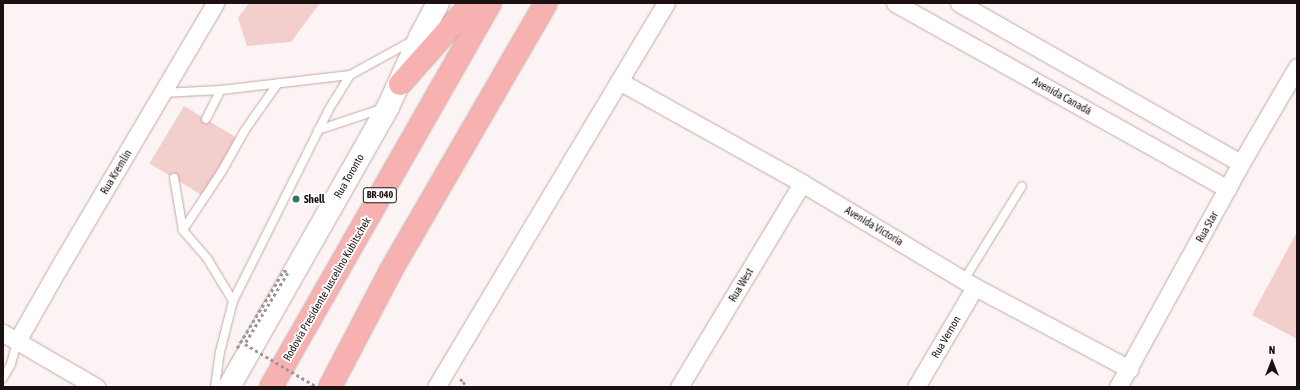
<!DOCTYPE html>
<html>
<head>
<meta charset="utf-8">
<style>
	body { margin:0 }
	#map { position:relative; width:1300px; height:390px; overflow:hidden; background:#fcf4f4; font-family:"Asap Condensed",sans-serif }
	div>[style] { position:absolute }
	.building>* { inset:0; background:#f2cecd; transform-origin:0 0 }
	.path>* { height:2.5px; margin-top:-1.25px; transform-origin:0; background:repeating-linear-gradient(90deg,#9f9695 0 3px,transparent 0 6px) }
	.roads { filter:drop-shadow(0 0 1px #c8a6a5) drop-shadow(0 0 1px #c8a6a5) }
	.service>* { height:8px; margin:-4px; padding:0 4px; transform-origin:4px; border-radius:4px; background:#fff }
	.minor>* { height:17px; margin:-8.5px; padding:0 8.5px; transform-origin:8.5px; border-radius:8.5px; background:#fff }
	.secondary>* { height:22px; margin:-11px; padding:0 11px; transform-origin:11px; border-radius:11px; background:#fff }
	.motorway>* { height:22px; margin:-11px; padding:0 11px; transform-origin:11px; border-radius:11px; background:#f6b1b0 }
	.path-bridge>* { height:2.5px; margin-top:-1.25px; transform-origin:0; background:repeating-linear-gradient(90deg,#9f9695 0 3px,transparent 0 6px) }
	.dots>* { width:11px; height:11px; translate:-50% -50%; box-sizing:border-box; border:2px solid #fff; border-radius:50% }
	span { translate:-50% -50%; white-space:nowrap; text-align:center; line-height:1.15; -webkit-text-stroke:4px #fff; paint-order:stroke }
	.shield-label span { padding:1px 3px; background:#fff; border:1px solid; border-radius:3px; -webkit-text-stroke-width:0 }
	.shield-label { font-size:10px; color:#1c1110; font-weight:700 }
	.street-label { font-size:11px; color:#1c1110 }
	.poi-label { font-size:11px; color:#1c1110; font-weight:700 }
	.left { translate:0 -50%; text-align:left }
	.frame { position:absolute; inset:0; border:4px solid #1c1110; pointer-events:none }
	.north { position:absolute; left:1252px; top:342px; width:40px; height:40px; -webkit-text-stroke:3px #fff; paint-order:stroke; rotate:0deg; font-size:11px; font-weight:700; line-height:16px; text-align:center; color:#1c1110 }
	.north::after { content:''; display:block; margin:auto; width:14px; height:18px; background:#1c1110; clip-path:polygon(50% 0,100% 100%,50% 72%,0 100%) }
</style>
</head>
<body>
<div id="map">
	<div class="building">
		<div style="clip-path:polygon(249px 3px,320px 3px,291px 42px,247px 46px,238px 18px)"></div>
		<div style="left:184px;top:106px;width:63px;height:67px;rotate:31deg"></div>
		<div style="clip-path:polygon(1297px 232px,1297px 339px,1252px 315px)"></div>
	</div>
	<div class="path">
		<div style="left:460px;top:379px;width:6px;rotate:31deg"></div>
		<div style="left:465px;top:382px;width:6px;rotate:121deg"></div>
	</div>
	<div class="roads">
		<div class="service">
			<div style="left:162px;top:93px;width:59px;rotate:-2.9deg"></div>
			<div style="left:221px;top:90px;width:130px;rotate:-6.6deg"></div>
			<div style="left:206px;top:119px;width:33px;rotate:-63deg"></div>
			<div style="left:318px;top:130px;width:66px;rotate:-18.4deg"></div>
			<div style="left:174px;top:178px;width:53px;rotate:80.2deg"></div>
			<div style="left:964px;top:280px;width:110px;rotate:-58.3deg"></div>
			<div style="left:233px;top:301px;width:50px;rotate:-121.2deg"></div>
			<div style="left:207px;top:258px;width:37px;rotate:-131deg"></div>
			<div style="left:183px;top:230px;width:71px;rotate:-56.5deg"></div>
			<div style="left:222px;top:171px;width:47px;rotate:-60.7deg"></div>
			<div style="left:245px;top:130px;width:57px;rotate:-54.9deg"></div>
			<div style="left:3px;top:378px;width:16px;rotate:-60deg"></div>
			<div style="left:11px;top:364px;width:24px;rotate:-75deg"></div>
			<div style="left:215px;top:387px;width:35px;rotate:-82deg"></div>
			<div style="left:220px;top:352px;width:53px;rotate:-75.7deg"></div>
			<div style="left:233px;top:301px;width:212px;rotate:-63.4deg"></div>
			<div style="left:328px;top:111px;width:42px;rotate:-58.6deg"></div>
			<div style="left:350px;top:75px;width:73px;rotate:-28.7deg"></div>
		</div>
		<div class="minor">
			<div style="left:895px;top:3px;width:381px;rotate:29.2deg"></div>
			<div style="left:959px;top:3px;width:324px;rotate:29.6deg"></div>
			<div style="left:619px;top:81px;width:210px;rotate:29.1deg"></div>
			<div style="left:802px;top:183px;width:202px;rotate:31deg"></div>
			<div style="left:975px;top:287px;width:175px;rotate:27.9deg"></div>
			<div style="left:3px;top:333px;width:108px;rotate:30.1deg"></div>
			<div style="left:17px;top:341px;width:83px;rotate:-60.3deg"></div>
			<div style="left:58px;top:269px;width:309px;rotate:-59.4deg"></div>
			<div style="left:436px;top:387px;width:448px;rotate:-59.1deg"></div>
			<div style="left:679px;top:387px;width:238px;rotate:-58.9deg"></div>
			<div style="left:916px;top:387px;width:116px;rotate:-59.5deg"></div>
			<div style="left:1118px;top:387px;width:256px;rotate:-61.2deg"></div>
			<div style="left:1241px;top:163px;width:111px;rotate:-59.7deg"></div>
		</div>
		<div class="secondary">
			<div style="left:229px;top:387px;width:322px;rotate:-60.4deg"></div>
			<div style="left:388px;top:107px;width:77px;rotate:-65.4deg"></div>
			<div style="left:420px;top:37px;width:38px;rotate:-62deg"></div>
		</div>
		<div class="motorway">
			<div style="left:400px;top:84px;width:108px;rotate:-48.4deg"></div>
			<div style="left:271px;top:387px;width:442px;rotate:-60.3deg"></div>
			<div style="left:330px;top:387px;width:130px;rotate:-62.4deg"></div>
			<div style="left:390px;top:272px;width:311px;rotate:-59.9deg"></div>
		</div>
	</div>
	<div class="path-bridge">
		<div style="left:237px;top:348px;width:91px;rotate:-58.9deg"></div>
		<div style="left:284px;top:270px;width:5px;rotate:37deg"></div>
		<div style="left:288px;top:273px;width:83px;rotate:121.2deg"></div>
		<div style="left:245px;top:344px;width:84px;rotate:30.8deg"></div>
	</div>
	<div class="dots">
		<div style="left:296px;top:199px;background:#2e756e"></div>
	</div>
	<div class="shield-label">
		<span style="left:380px;top:195px">BR-040</span>
	</div>
	<div class="street-label">
		<span style="left:1062px;top:96px;rotate:29deg">Avenida Canadá</span>
		<span style="left:116px;top:172px;rotate:-59deg">Rua Kremlin</span>
		<span style="left:349px;top:176px;rotate:-60deg">Rua Toronto</span>
		<span style="left:874px;top:226px;rotate:31deg">Avenida Victoria</span>
		<span style="left:1207px;top:227px;rotate:-61deg">Rua Star</span>
		<span style="left:741px;top:285px;rotate:-59deg">Rua West</span>
		<span style="left:327px;top:289px;rotate:-60deg">Rodovia Presidente Juscelino Kubitschek</span>
		<span style="left:946px;top:337px;rotate:-60deg">Rua Vernon</span>
	</div>
	<div class="poi-label">
		<span class="left" style="left:304px;top:199px">Shell</span>
	</div>
	<div class="frame"></div>
	<div class="north">N</div>
</div>
</body>
</html>
